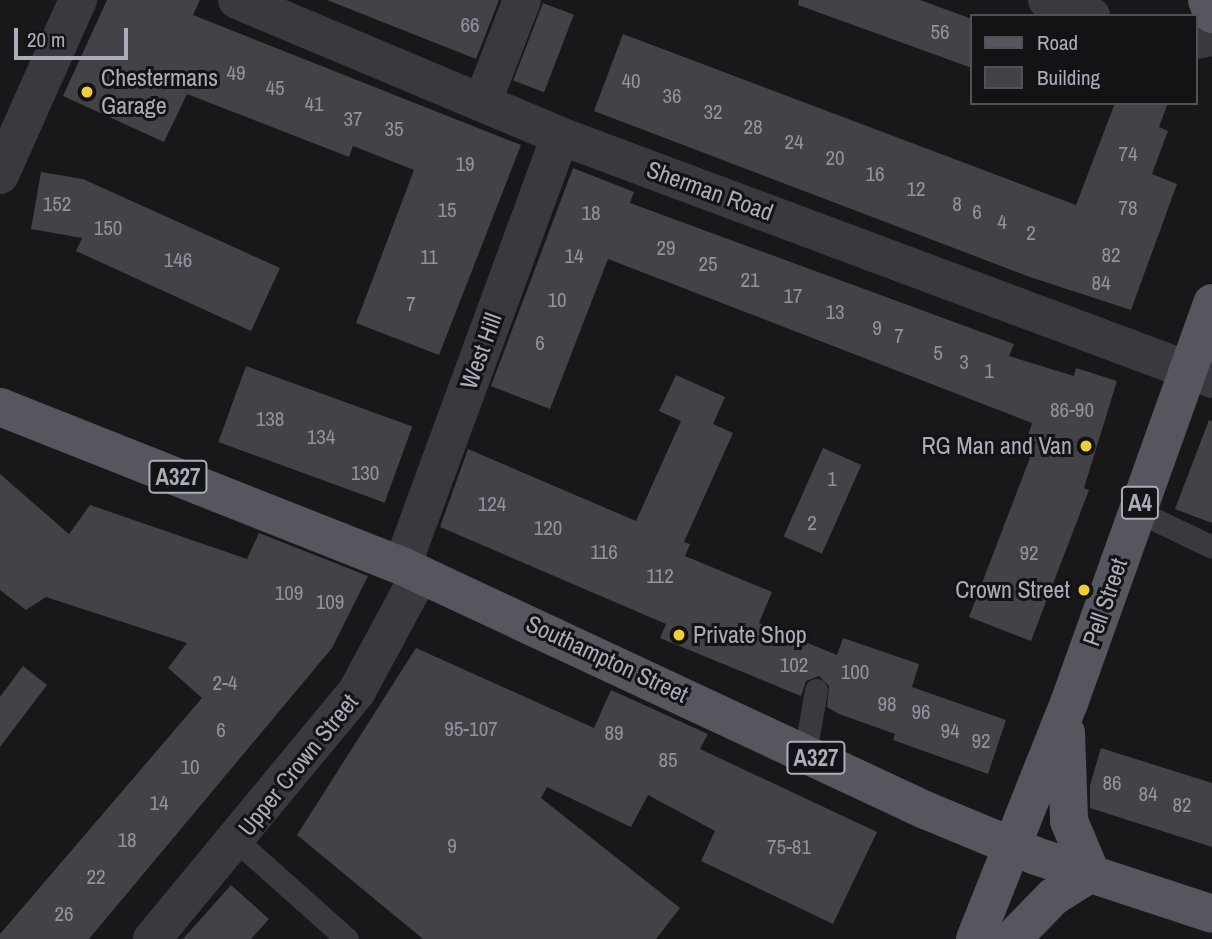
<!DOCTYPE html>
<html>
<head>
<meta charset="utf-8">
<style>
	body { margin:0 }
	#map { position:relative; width:1212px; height:939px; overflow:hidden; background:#18181a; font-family:"Archivo Narrow",sans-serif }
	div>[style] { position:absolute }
	.building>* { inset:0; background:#424247; transform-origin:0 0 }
	.service>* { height:23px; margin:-11.5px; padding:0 11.5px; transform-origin:11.5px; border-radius:11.5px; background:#39393f }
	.minor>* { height:38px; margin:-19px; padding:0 19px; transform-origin:19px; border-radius:19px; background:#39393f }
	.primary>* { height:38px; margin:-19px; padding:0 19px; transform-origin:19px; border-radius:19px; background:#55565e }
	.dots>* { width:19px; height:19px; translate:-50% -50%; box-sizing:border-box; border:4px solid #131315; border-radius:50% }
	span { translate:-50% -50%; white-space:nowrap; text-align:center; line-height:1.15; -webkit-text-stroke:6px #131315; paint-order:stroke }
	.number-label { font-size:21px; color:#90929d }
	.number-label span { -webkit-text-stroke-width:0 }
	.shield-label span { padding:2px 5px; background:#131315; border:2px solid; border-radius:5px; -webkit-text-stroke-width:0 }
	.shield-label { font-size:23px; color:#aaadba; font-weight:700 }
	.poi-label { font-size:24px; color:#aaadba }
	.left { translate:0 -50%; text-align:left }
	.right { translate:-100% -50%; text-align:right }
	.street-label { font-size:24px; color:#aaadba }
	.legend { position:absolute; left:970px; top:14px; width:228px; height:91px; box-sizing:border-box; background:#131315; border:2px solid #4f5157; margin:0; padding:9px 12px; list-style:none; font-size:21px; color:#aaadba }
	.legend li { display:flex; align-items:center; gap:14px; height:35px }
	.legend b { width:35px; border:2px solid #4f5157 }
	.scale { position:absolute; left:14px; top:28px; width:114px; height:32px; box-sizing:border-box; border:4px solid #aaadba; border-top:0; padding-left:9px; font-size:21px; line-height:24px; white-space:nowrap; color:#aaadba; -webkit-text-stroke:5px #131315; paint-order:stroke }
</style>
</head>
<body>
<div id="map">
	<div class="building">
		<div style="clip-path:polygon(107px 0,200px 0,193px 15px,521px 145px,439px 355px,356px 323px,414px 170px,353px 146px,349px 157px,187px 94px,164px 142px,63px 96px)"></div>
		<div style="clip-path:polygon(327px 0,499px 0,476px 59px)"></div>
		<div style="clip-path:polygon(799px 0,920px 0,972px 19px,972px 68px,798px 5px)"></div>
		<div style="left:543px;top:3px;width:33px;height:83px;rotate:21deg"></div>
		<div style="clip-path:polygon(623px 34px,1076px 205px,1115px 103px,1168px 103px,1159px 127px,1168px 131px,1152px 174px,1177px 184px,1131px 310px,1030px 277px,594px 111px)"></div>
		<div style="clip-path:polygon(573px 168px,634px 192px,630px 203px,1014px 344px,1009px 356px,1074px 376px,1076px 368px,1117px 381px,1084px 488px,1089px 490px,1031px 641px,969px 617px,1036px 442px,1027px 439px,1032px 423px,608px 259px,550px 409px,491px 386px)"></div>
		<div style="clip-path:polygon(41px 172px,83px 179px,280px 268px,251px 331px,76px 251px,82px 238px,31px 229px)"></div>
		<div style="left:246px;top:366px;width:177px;height:81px;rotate:20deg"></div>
		<div style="clip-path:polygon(676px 375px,725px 397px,713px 424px,733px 433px,684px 542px,690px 544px,685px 556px,772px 592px,759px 623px,837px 655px,843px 638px,919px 664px,912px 687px,1006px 720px,988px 774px,893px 740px,895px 734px,839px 714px,827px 707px,829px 686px,819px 676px,806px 681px,801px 696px,660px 638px,666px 624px,440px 527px,468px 449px,636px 521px,681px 421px,659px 411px)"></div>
		<div style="clip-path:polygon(1209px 420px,1212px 421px,1212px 523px,1175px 509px)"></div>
		<div style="left:823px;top:448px;width:42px;height:97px;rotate:24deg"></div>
		<div style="clip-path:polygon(0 474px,69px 534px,90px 505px,247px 559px,259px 533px,368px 576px,332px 648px,89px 939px,0 939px,0 934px,202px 698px,168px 668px,187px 643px,46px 597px,26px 610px,0 590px)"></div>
		<div style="clip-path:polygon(416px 648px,594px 728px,611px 690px,708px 734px,700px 749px,877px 832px,833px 924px,701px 861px,715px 831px,648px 795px,631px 827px,547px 787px,541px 798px,680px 908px,656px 939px,423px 939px,297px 835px)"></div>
		<div style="clip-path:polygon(23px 666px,47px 685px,0 747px,0 697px)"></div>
		<div style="clip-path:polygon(1101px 748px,1212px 783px,1212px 847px,1090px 808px,1090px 785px)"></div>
		<div style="clip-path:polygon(231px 885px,269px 919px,251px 939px,183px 939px)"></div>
	</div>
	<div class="service">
		<div style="left:1137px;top:511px;width:83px;rotate:25.6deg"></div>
		<div style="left:805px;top:753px;width:64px;rotate:-80.1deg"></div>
		<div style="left:237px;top:841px;width:147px;rotate:41.7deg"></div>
	</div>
	<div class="minor">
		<div style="left:237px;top:0;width:350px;rotate:22.8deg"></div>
		<div style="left:560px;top:136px;width:696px;rotate:20.44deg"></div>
		<div style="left:1047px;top:0;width:47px;rotate:20deg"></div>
		<div style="left:1196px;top:40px;width:16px;rotate:-11deg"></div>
		<div style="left:483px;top:101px;width:108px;rotate:-68.9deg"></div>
		<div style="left:0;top:175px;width:192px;rotate:-66deg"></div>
		<div style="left:402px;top:566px;width:458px;rotate:-69.8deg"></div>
		<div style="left:152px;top:939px;width:322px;rotate:-50.4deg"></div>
		<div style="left:357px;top:691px;width:133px;rotate:-61.7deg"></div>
	</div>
	<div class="primary">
		<div style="left:1207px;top:0;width:15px;rotate:70deg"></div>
		<div style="left:0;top:407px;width:432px;rotate:21.6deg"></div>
		<div style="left:402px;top:566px;width:577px;rotate:25.01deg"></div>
		<div style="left:925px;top:810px;width:120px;rotate:22.5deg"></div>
		<div style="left:1036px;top:856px;width:185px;rotate:18.2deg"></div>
		<div style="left:1066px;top:733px;width:88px;rotate:88deg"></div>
		<div style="left:1069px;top:821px;width:56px;rotate:67.1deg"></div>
		<div style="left:975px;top:939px;width:254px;rotate:-68.3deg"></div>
		<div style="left:1069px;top:703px;width:425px;rotate:-70.3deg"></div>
		<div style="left:1012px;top:939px;width:59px;rotate:-45.7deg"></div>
		<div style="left:1053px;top:897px;width:45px;rotate:-32.3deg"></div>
	</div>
	<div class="dots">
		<div style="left:87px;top:92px;background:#f3cd37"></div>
		<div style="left:1086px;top:446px;background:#f3cd37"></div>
		<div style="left:1084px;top:590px;background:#f3cd37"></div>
		<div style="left:679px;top:635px;background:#f3cd37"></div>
	</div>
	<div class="number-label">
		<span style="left:470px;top:25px">66</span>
		<span style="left:940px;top:32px">56</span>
		<span style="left:236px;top:73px">49</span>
		<span style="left:631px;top:81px">40</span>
		<span style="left:275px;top:88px">45</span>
		<span style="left:672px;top:96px">36</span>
		<span style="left:314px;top:104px">41</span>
		<span style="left:713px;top:112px">32</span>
		<span style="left:353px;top:119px">37</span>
		<span style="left:753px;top:127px">28</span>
		<span style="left:394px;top:129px">35</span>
		<span style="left:794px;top:142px">24</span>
		<span style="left:1128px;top:154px">74</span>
		<span style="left:835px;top:158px">20</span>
		<span style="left:465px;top:164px">19</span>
		<span style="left:875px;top:174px">16</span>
		<span style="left:916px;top:189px">12</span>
		<span style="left:57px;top:204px">152</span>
		<span style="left:957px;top:204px">8</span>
		<span style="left:1128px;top:208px">78</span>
		<span style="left:447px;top:210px">15</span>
		<span style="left:977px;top:212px">6</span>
		<span style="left:591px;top:213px">18</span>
		<span style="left:1002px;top:222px">4</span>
		<span style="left:108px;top:228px">150</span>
		<span style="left:1031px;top:233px">2</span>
		<span style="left:666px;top:248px">29</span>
		<span style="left:1111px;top:255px">82</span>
		<span style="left:574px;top:256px">14</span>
		<span style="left:429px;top:257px">11</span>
		<span style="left:178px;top:260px">146</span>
		<span style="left:708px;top:264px">25</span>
		<span style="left:750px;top:280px">21</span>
		<span style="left:1101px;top:283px">84</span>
		<span style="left:793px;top:296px">17</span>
		<span style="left:557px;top:300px">10</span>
		<span style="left:411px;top:304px">7</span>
		<span style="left:835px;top:312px">13</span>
		<span style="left:877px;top:328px">9</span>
		<span style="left:899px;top:336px">7</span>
		<span style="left:540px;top:343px">6</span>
		<span style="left:938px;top:353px">5</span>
		<span style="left:964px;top:362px">3</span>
		<span style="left:989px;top:371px">1</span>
		<span style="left:1072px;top:410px">86-90</span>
		<span style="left:270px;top:419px">138</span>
		<span style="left:321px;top:437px">134</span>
		<span style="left:365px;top:473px">130</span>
		<span style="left:832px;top:479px">1</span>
		<span style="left:492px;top:504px">124</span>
		<span style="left:812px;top:523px">2</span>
		<span style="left:548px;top:528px">120</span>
		<span style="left:604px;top:552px">116</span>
		<span style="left:1029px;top:553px">92</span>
		<span style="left:660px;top:576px">112</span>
		<span style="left:289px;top:593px">109</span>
		<span style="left:330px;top:602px">109</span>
		<span style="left:794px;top:665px">102</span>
		<span style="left:855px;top:672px">100</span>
		<span style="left:225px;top:683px">2-4</span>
		<span style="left:887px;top:704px">98</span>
		<span style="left:921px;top:712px">96</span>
		<span style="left:471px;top:729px">95-107</span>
		<span style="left:221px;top:730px">6</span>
		<span style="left:950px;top:731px">94</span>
		<span style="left:614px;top:733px">89</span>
		<span style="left:981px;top:741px">92</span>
		<span style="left:668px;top:760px">85</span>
		<span style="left:190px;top:767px">10</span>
		<span style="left:1112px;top:783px">86</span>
		<span style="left:1148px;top:794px">84</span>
		<span style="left:159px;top:803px">14</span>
		<span style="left:1182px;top:805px">82</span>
		<span style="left:127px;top:840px">18</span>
		<span style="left:452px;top:846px">9</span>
		<span style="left:789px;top:847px">75-81</span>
		<span style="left:96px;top:877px">22</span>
		<span style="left:64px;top:914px">26</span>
	</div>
	<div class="shield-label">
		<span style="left:178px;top:477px">A327</span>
		<span style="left:1140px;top:503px">A4</span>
		<span style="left:816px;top:758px">A327</span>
	</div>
	<div class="poi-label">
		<span class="left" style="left:101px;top:92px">Chestermans<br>Garage</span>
		<span class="right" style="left:1072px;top:446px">RG Man and Van</span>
		<span class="right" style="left:1070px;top:590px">Crown Street</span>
		<span class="left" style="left:693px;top:635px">Private Shop</span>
	</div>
	<div class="street-label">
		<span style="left:710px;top:191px;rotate:20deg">Sherman Road</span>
		<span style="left:481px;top:351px;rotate:-70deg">West Hill</span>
		<span style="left:1105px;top:602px;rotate:-71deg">Pell Street</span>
		<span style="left:607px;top:659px;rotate:25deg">Southampton Street</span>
		<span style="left:298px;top:765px;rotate:-51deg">Upper Crown Street</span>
	</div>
	<ul class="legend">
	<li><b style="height:9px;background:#55565e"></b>Road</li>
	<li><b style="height:19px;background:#424247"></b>Building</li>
	</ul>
	<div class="scale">20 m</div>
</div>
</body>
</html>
